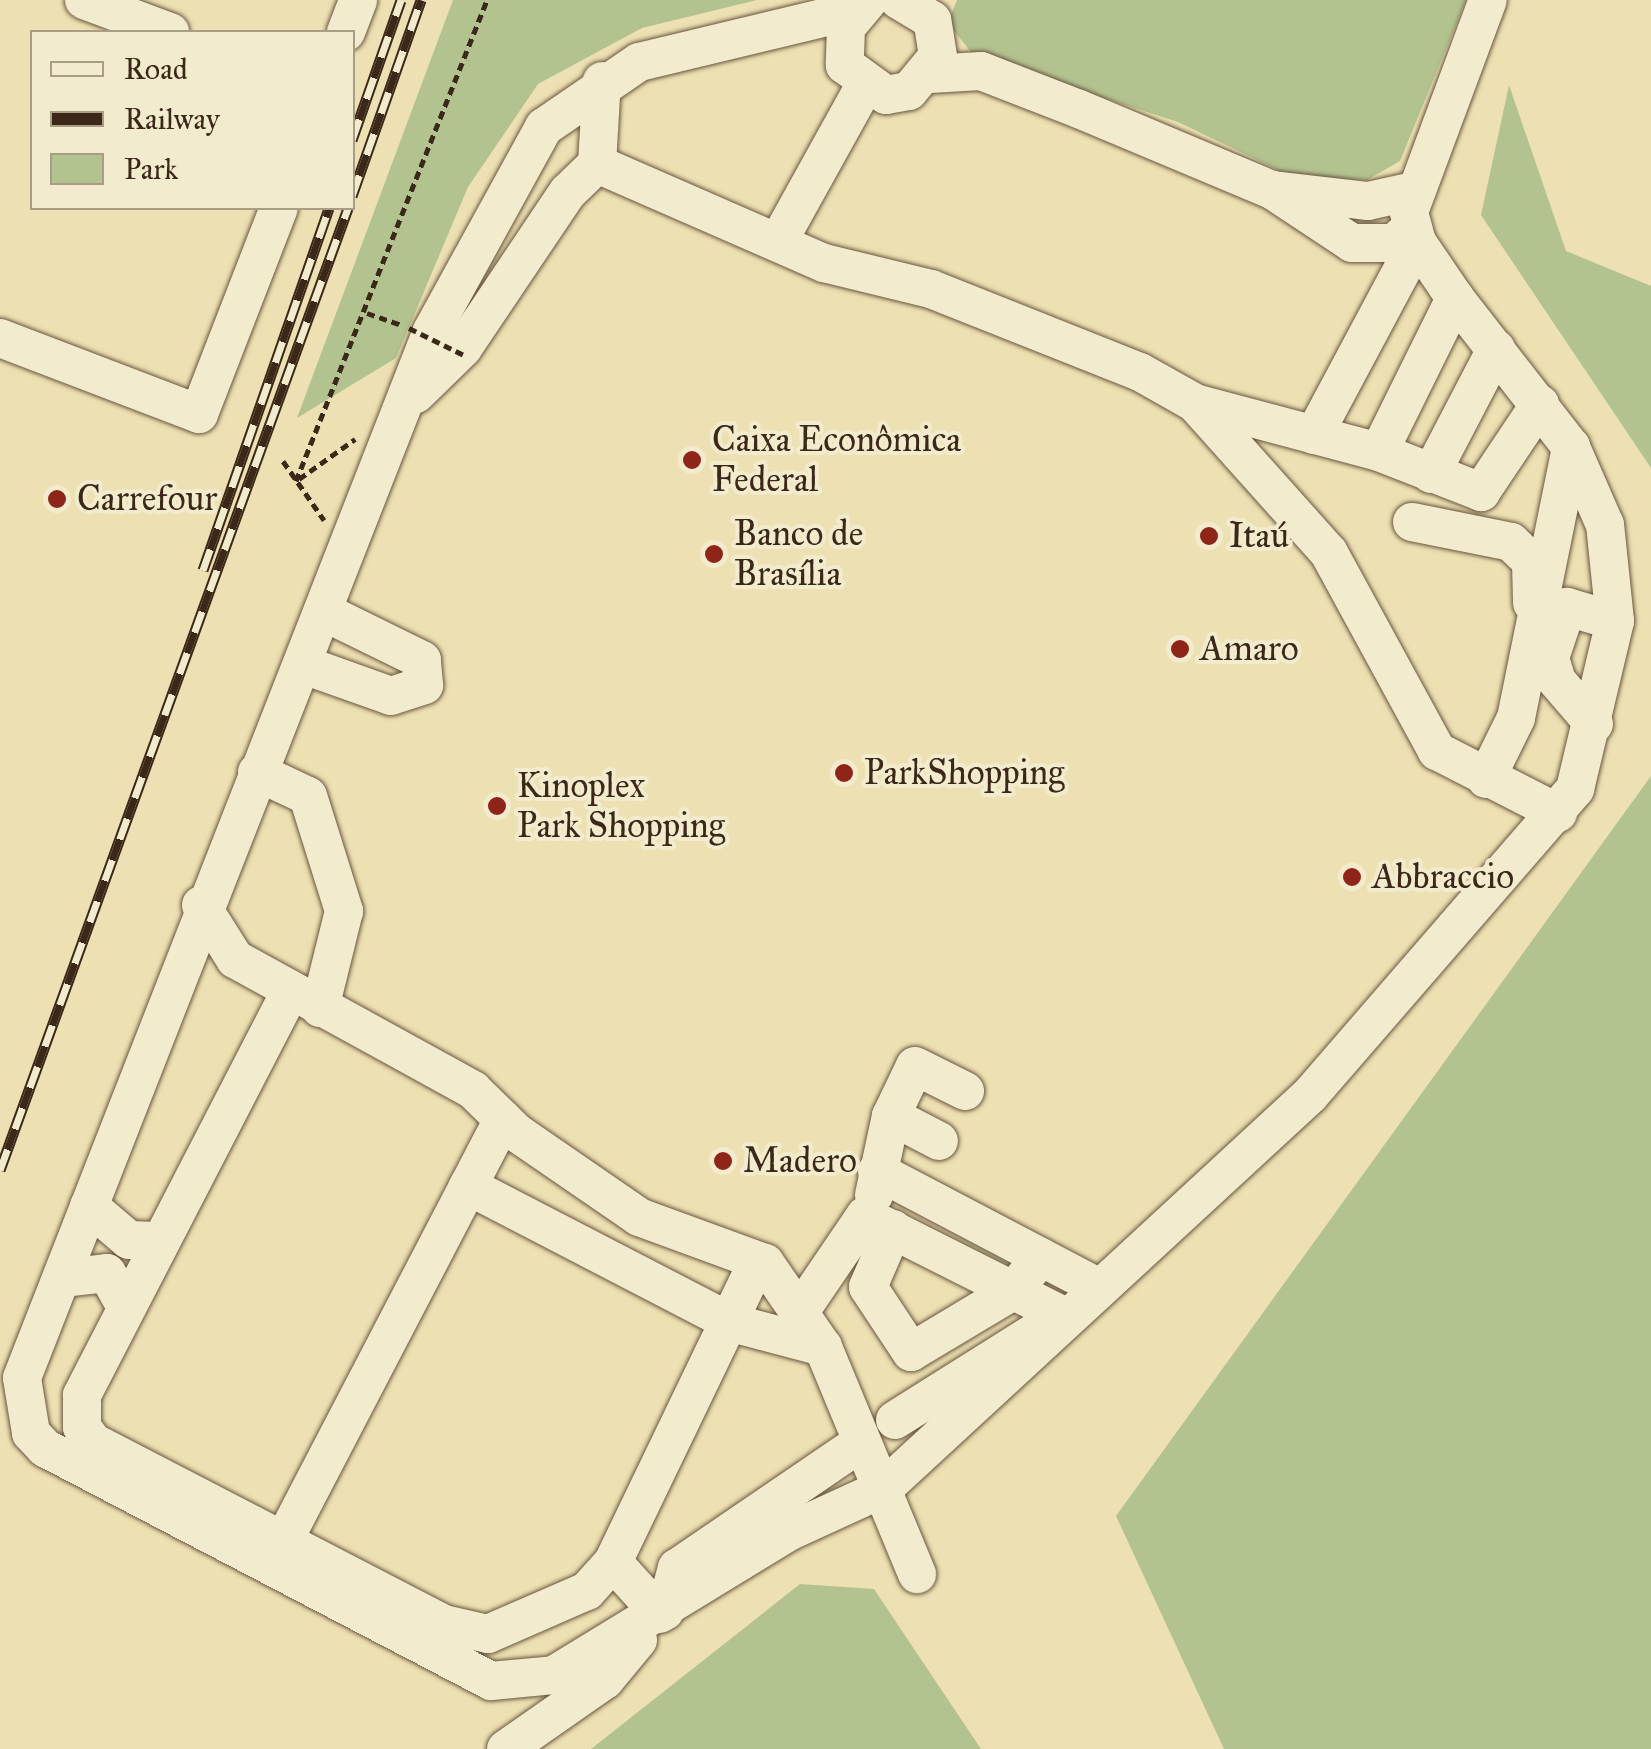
<!DOCTYPE html>
<html>
<head>
<meta charset="utf-8">
<style>
	body { margin:0 }
	#map { position:relative; width:1651px; height:1749px; overflow:hidden; background:#ede0b2; font-family:"IM FELL Great Primer",serif }
	div>[style] { position:absolute }
	.green>* { inset:0; background:#b3c390 }
	.path>* { height:5px; margin-top:-2.5px; transform-origin:0; background:repeating-linear-gradient(90deg,#3b2819 0 8px,transparent 0 13px) }
	.roads { filter:drop-shadow(0 0 2px #68563f) drop-shadow(0 0 2px #68563f) }
	.minor>* { height:38px; margin:-19px; padding:0 19px; transform-origin:19px; border-radius:19px; background:#f3ebcd }
	.rail>* { height:11px; margin-top:-5.5px; transform-origin:0; background:repeating-linear-gradient(90deg,#f3ebcd 0 22px,#3b2819 0 44px); box-sizing:border-box; border-block:2px solid #3b2819 }
	.path-bridge>* { height:5px; margin-top:-2.5px; transform-origin:0; background:repeating-linear-gradient(90deg,#3b2819 0 8px,transparent 0 13px) }
	.dots>* { width:28px; height:28px; translate:-50% -50%; box-sizing:border-box; border:5px solid #f3ebcd; border-radius:50% }
	span { translate:-50% -50%; white-space:nowrap; text-align:center; line-height:1.15; -webkit-text-stroke:8px #f3ebcd; paint-order:stroke }
	.poi-label { font-size:35px; color:#3b2819 }
	.left { translate:0 -50%; text-align:left }
	.legend { position:absolute; left:30px; top:30px; width:325px; height:180px; box-sizing:border-box; background:#f3ebcd; border:2px solid #a99d85; margin:0; padding:12px 18px; list-style:none; font-size:30px; color:#3b2819 }
	.legend li { display:flex; align-items:center; gap:20px; height:50px }
	.legend b { width:50px; border:2px solid #a99d85 }
</style>
</head>
<body>
<div id="map">
	<div class="green">
		<div style="clip-path:polygon(453px 0,757px 0,642px 28px,538px 84px,468px 187px,396px 358px,297px 418px)"></div>
		<div style="clip-path:polygon(957px 0,1466px 0,1400px 161px,1367px 180px,1293px 177px,1178px 122px,974px 56px,948px 23px)"></div>
		<div style="clip-path:polygon(1509px 85px,1566px 251px,1651px 286px,1651px 468px,1481px 215px)"></div>
		<div style="clip-path:polygon(1651px 776px,1651px 1749px,1224px 1749px,1116px 1516px)"></div>
		<div style="clip-path:polygon(800px 1584px,874px 1589px,981px 1749px,591px 1749px)"></div>
	</div>
	<div class="path">
		<div style="left:367px;top:313px;width:37px;rotate:19deg"></div>
		<div style="left:283px;top:461px;width:72px;rotate:55.2deg"></div>
		<div style="left:299px;top:479px;width:69px;rotate:-35.5deg"></div>
		<div style="left:296px;top:481px;width:518px;rotate:-68.34deg"></div>
	</div>
	<div class="roads">
		<div class="minor">
			<div style="left:84px;top:0;width:92px;rotate:20.4deg"></div>
			<div style="left:869px;top:0;width:35px;rotate:130deg"></div>
			<div style="left:846px;top:27px;width:38px;rotate:92deg"></div>
			<div style="left:845px;top:65px;width:51px;rotate:36.2deg"></div>
			<div style="left:886px;top:95px;width:23px;rotate:-10deg"></div>
			<div style="left:909px;top:91px;width:45px;rotate:-50.4deg"></div>
			<div style="left:938px;top:56px;width:36px;rotate:-99deg"></div>
			<div style="left:932px;top:20px;width:39px;rotate:-149deg"></div>
			<div style="left:860px;top:9px;width:227px;rotate:166.5deg"></div>
			<div style="left:639px;top:62px;width:115px;rotate:145.6deg"></div>
			<div style="left:544px;top:127px;width:233px;rotate:118.8deg"></div>
			<div style="left:432px;top:331px;width:1124px;rotate:111.39deg"></div>
			<div style="left:22px;top:1378px;width:56px;rotate:80.7deg"></div>
			<div style="left:31px;top:1433px;width:21px;rotate:47deg"></div>
			<div style="left:45px;top:1448px;width:503px;rotate:27.58deg"></div>
			<div style="left:491px;top:1681px;width:63px;rotate:-5.4deg"></div>
			<div style="left:554px;top:1675px;width:274px;rotate:-31.4deg"></div>
			<div style="left:788px;top:1532px;width:106px;rotate:-24.6deg"></div>
			<div style="left:884px;top:1488px;width:580px;rotate:-42.69deg"></div>
			<div style="left:1310px;top:1095px;width:405px;rotate:-49.1deg"></div>
			<div style="left:1575px;top:789px;width:173px;rotate:-76.6deg"></div>
			<div style="left:1615px;top:621px;width:97px;rotate:-95.9deg"></div>
			<div style="left:1605px;top:525px;width:85px;rotate:-113.6deg"></div>
			<div style="left:1571px;top:447px;width:189px;rotate:-127.9deg"></div>
			<div style="left:1455px;top:298px;width:68px;rotate:-124.2deg"></div>
			<div style="left:1417px;top:242px;width:31px;rotate:-105deg"></div>
			<div style="left:1409px;top:212px;width:226px;rotate:-69.6deg"></div>
			<div style="left:346px;top:32px;width:34px;rotate:-69deg"></div>
			<div style="left:930px;top:74px;width:51px;rotate:-3.4deg"></div>
			<div style="left:981px;top:71px;width:105px;rotate:21.2deg"></div>
			<div style="left:1079px;top:109px;width:209px;rotate:22.8deg"></div>
			<div style="left:1272px;top:190px;width:96px;rotate:33.5deg"></div>
			<div style="left:1352px;top:243px;width:42px"></div>
			<div style="left:1394px;top:243px;width:24px;rotate:-42deg"></div>
			<div style="left:597px;top:164px;width:248px;rotate:23.6deg"></div>
			<div style="left:824px;top:263px;width:110px;rotate:13.7deg"></div>
			<div style="left:931px;top:289px;width:225px;rotate:21.7deg"></div>
			<div style="left:1140px;top:372px;width:63px;rotate:29.4deg"></div>
			<div style="left:1195px;top:403px;width:201px;rotate:48.2deg"></div>
			<div style="left:1329px;top:553px;width:226px;rotate:61.4deg"></div>
			<div style="left:1437px;top:751px;width:136px;rotate:27.1deg"></div>
			<div style="left:1273px;top:190px;width:96px;rotate:6.6deg"></div>
			<div style="left:1368px;top:201px;width:42px;rotate:-12.4deg"></div>
			<div style="left:778px;top:242px;width:177px;rotate:-61deg"></div>
			<div style="left:0;top:338px;width:213px;rotate:20.9deg"></div>
			<div style="left:199px;top:414px;width:221px;rotate:-68.8deg"></div>
			<div style="left:416px;top:394px;width:66px;rotate:-44.4deg"></div>
			<div style="left:463px;top:348px;width:188px;rotate:-56.1deg"></div>
			<div style="left:568px;top:192px;width:40px;rotate:-44deg"></div>
			<div style="left:597px;top:164px;width:83px;rotate:-86.6deg"></div>
			<div style="left:1195px;top:403px;width:190px;rotate:14.9deg"></div>
			<div style="left:1379px;top:452px;width:110px;rotate:21.4deg"></div>
			<div style="left:1481px;top:492px;width:106px;rotate:-56.2deg"></div>
			<div style="left:1314px;top:435px;width:219px;rotate:-61.9deg"></div>
			<div style="left:1379px;top:452px;width:172px;rotate:-63.7deg"></div>
			<div style="left:1431px;top:474px;width:141px;rotate:-62.5deg"></div>
			<div style="left:1412px;top:522px;width:101px;rotate:11.4deg"></div>
			<div style="left:1511px;top:542px;width:28px;rotate:44deg"></div>
			<div style="left:1531px;top:561px;width:42px;rotate:88.6deg"></div>
			<div style="left:304px;top:665px;width:92px;rotate:19.6deg"></div>
			<div style="left:391px;top:696px;width:35px;rotate:-18deg"></div>
			<div style="left:424px;top:685px;width:25px;rotate:-95deg"></div>
			<div style="left:422px;top:660px;width:107px;rotate:-153.9deg"></div>
			<div style="left:1594px;top:724px;width:57px;rotate:-130.7deg"></div>
			<div style="left:1557px;top:681px;width:24px;rotate:-107deg"></div>
			<div style="left:1550px;top:658px;width:54px;rotate:-71.6deg"></div>
			<div style="left:1567px;top:607px;width:50px;rotate:16.3deg"></div>
			<div style="left:257px;top:772px;width:56px;rotate:25.2deg"></div>
			<div style="left:308px;top:796px;width:121px;rotate:72.6deg"></div>
			<div style="left:344px;top:911px;width:100px;rotate:103.9deg"></div>
			<div style="left:1486px;top:779px;width:68px;rotate:-63.8deg"></div>
			<div style="left:1516px;top:718px;width:277px;rotate:-78.5deg"></div>
			<div style="left:201px;top:905px;width:64px;rotate:57.8deg"></div>
			<div style="left:235px;top:959px;width:272px;rotate:28.8deg"></div>
			<div style="left:473px;top:1090px;width:62px;rotate:44.3deg"></div>
			<div style="left:517px;top:1133px;width:148px;rotate:34.5deg"></div>
			<div style="left:639px;top:1217px;width:134px;rotate:20.1deg"></div>
			<div style="left:765px;top:1263px;width:102px;rotate:55.4deg"></div>
			<div style="left:823px;top:1347px;width:246px;rotate:67.5deg"></div>
			<div style="left:290px;top:992px;width:454px;rotate:117.3deg"></div>
			<div style="left:82px;top:1395px;width:32px;rotate:90deg"></div>
			<div style="left:82px;top:1427px;width:19px;rotate:54deg"></div>
			<div style="left:93px;top:1442px;width:395px;rotate:27.4deg"></div>
			<div style="left:444px;top:1624px;width:45px;rotate:12.8deg"></div>
			<div style="left:488px;top:1634px;width:108px;rotate:-23.5deg"></div>
			<div style="left:587px;top:1591px;width:39px;rotate:-48deg"></div>
			<div style="left:613px;top:1562px;width:334px;rotate:-64.3deg"></div>
			<div style="left:891px;top:1116px;width:54px;rotate:27.5deg"></div>
			<div style="left:877px;top:1171px;width:250px;rotate:27.7deg"></div>
			<div style="left:468px;top:1186px;width:297px;rotate:27.4deg"></div>
			<div style="left:732px;top:1323px;width:94px;rotate:14.8deg"></div>
			<div style="left:874px;top:1195px;width:81px;rotate:-77.9deg"></div>
			<div style="left:891px;top:1116px;width:55px;rotate:-64.4deg"></div>
			<div style="left:915px;top:1066px;width:56px;rotate:26.6deg"></div>
			<div style="left:89px;top:1206px;width:52px;rotate:40.4deg"></div>
			<div style="left:129px;top:1240px;width:28px;rotate:2deg"></div>
			<div style="left:893px;top:1229px;width:63px;rotate:113.3deg"></div>
			<div style="left:868px;top:1287px;width:78px;rotate:56.5deg"></div>
			<div style="left:911px;top:1352px;width:119px;rotate:-30.9deg"></div>
			<div style="left:1013px;top:1291px;width:44px;rotate:-50.5deg"></div>
			<div style="left:62px;top:1278px;width:45px;rotate:-6.3deg"></div>
			<div style="left:107px;top:1273px;width:37px;rotate:61deg"></div>
			<div style="left:801px;top:1310px;width:114px;rotate:-55.8deg"></div>
			<div style="left:865px;top:1216px;width:223px;rotate:26.7deg"></div>
			<div style="left:895px;top:1420px;width:177px;rotate:-32.1deg"></div>
			<div style="left:285px;top:1538px;width:472px;rotate:-62.5deg"></div>
			<div style="left:613px;top:1562px;width:70px;rotate:47.9deg"></div>
			<div style="left:665px;top:1611px;width:45px;rotate:-74.4deg"></div>
			<div style="left:677px;top:1568px;width:206px;rotate:-34.3deg"></div>
			<div style="left:506px;top:1749px;width:121px;rotate:-34.9deg"></div>
			<div style="left:605px;top:1680px;width:52px;rotate:-50.5deg"></div>
		</div>
	</div>
	<div class="rail">
		<div style="left:352px;top:140px;width:148px;rotate:-70.7deg"></div>
		<div style="left:352px;top:196px;width:208px;rotate:-70.6deg"></div>
		<div style="left:203px;top:570px;width:383px;rotate:-70.8deg"></div>
		<div style="left:0;top:1170px;width:1023px;rotate:-70.11deg"></div>
	</div>
	<div class="path-bridge">
		<div style="left:409px;top:328px;width:64px;rotate:26.2deg"></div>
	</div>
	<div class="dots">
		<div style="left:692px;top:460px;background:#8f2418"></div>
		<div style="left:57px;top:499px;background:#8f2418"></div>
		<div style="left:1209px;top:536px;background:#8f2418"></div>
		<div style="left:714px;top:554px;background:#8f2418"></div>
		<div style="left:1180px;top:649px;background:#8f2418"></div>
		<div style="left:844px;top:773px;background:#8f2418"></div>
		<div style="left:497px;top:806px;background:#8f2418"></div>
		<div style="left:1352px;top:877px;background:#8f2418"></div>
		<div style="left:723px;top:1161px;background:#8f2418"></div>
	</div>
	<div class="poi-label">
		<span class="left" style="left:712px;top:460px">Caixa Econômica<br>Federal</span>
		<span class="left" style="left:77px;top:499px">Carrefour</span>
		<span class="left" style="left:734px;top:554px">Banco de<br>Brasília</span>
		<span class="left" style="left:1229px;top:536px">Itaú</span>
		<span class="left" style="left:1200px;top:649px">Amaro</span>
		<span class="left" style="left:864px;top:773px">ParkShopping</span>
		<span class="left" style="left:517px;top:806px">Kinoplex<br>Park Shopping</span>
		<span class="left" style="left:1372px;top:877px">Abbraccio</span>
		<span class="left" style="left:743px;top:1161px">Madero</span>
	</div>
	<ul class="legend">
	<li><b style="height:12px;background:#f3ebcd"></b>Road</li>
	<li><b style="height:12px;background:#3b2819"></b>Railway</li>
	<li><b style="height:28px;background:#b3c390"></b>Park</li>
	</ul>
</div>
</body>
</html>
